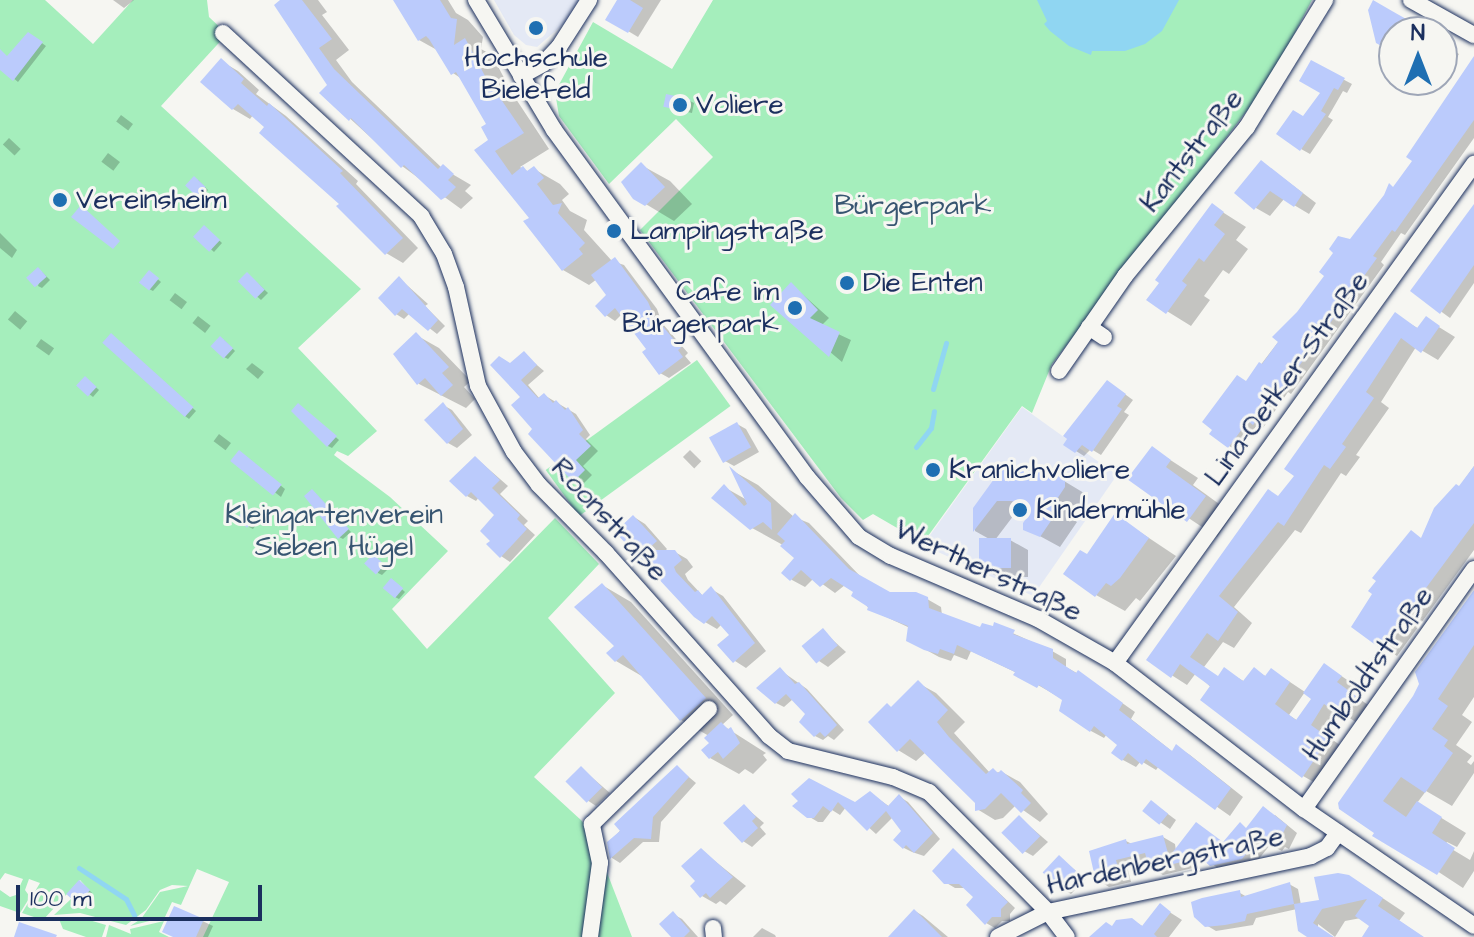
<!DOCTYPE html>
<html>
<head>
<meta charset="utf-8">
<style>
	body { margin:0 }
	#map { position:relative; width:1474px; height:937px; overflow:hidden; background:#f6f6f2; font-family:"Architects Daughter",sans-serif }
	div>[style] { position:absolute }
	.built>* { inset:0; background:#e4e9f5 }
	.green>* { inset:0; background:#a5eebc; transform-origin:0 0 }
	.water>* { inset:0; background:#90d6f2 }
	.shadow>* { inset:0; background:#0003; transform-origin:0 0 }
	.stream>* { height:5px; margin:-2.5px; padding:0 2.5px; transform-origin:2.5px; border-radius:2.5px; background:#90d6f2 }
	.building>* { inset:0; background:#bbcbfc; transform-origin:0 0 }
	.roads { filter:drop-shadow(0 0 2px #1b2f5e) drop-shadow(0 0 2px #1b2f5e) }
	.minor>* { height:16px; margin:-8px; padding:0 8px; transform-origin:8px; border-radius:8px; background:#f6f6f2 }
	.dots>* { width:22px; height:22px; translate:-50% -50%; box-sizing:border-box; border:4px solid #f6f6f2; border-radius:50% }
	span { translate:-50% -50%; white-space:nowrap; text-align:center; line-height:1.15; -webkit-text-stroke:6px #f6f6f2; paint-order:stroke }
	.poi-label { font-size:28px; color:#1b2f5e }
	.left { translate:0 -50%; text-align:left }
	.right { translate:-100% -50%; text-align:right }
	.street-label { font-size:28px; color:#1b2f5e }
	.park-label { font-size:28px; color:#375571 }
	.north { position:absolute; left:1378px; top:16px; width:80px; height:80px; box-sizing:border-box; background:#f6f6f2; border:2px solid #9ea6b7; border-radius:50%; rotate:0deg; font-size:22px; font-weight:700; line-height:32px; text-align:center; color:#1b2f5e }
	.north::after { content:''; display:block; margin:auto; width:28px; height:36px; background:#1f6fb2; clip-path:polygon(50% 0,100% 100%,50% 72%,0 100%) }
	.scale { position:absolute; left:16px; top:885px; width:246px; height:36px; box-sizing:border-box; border:4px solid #1b2f5e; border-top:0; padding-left:10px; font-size:24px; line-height:28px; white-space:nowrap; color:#1b2f5e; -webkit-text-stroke:6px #f6f6f2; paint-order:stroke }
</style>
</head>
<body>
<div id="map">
	<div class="built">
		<div style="clip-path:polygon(494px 0,579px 0,568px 20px,537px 47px,526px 45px,514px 35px)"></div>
		<div style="clip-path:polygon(1022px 407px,1117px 475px,1033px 596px,923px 545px)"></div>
	</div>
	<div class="green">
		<div style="clip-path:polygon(0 0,45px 0,93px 44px,133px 0,207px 0,209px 17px,227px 34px,161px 106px,361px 289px,298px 348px,377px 431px,348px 456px,337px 451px,334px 455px,390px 497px,448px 551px,392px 609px,427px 649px,555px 518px,599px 564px,548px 618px,615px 693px,534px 777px,582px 821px,594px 839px,632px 937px,203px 937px,229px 882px,197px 869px,181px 905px,172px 902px,165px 917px,130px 926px,141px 919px,160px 892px,188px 886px,172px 885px,160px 890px,146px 910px,126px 925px,80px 913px,54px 915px,71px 899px,89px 890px,80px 880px,43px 920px,22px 913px,40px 883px,29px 879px,25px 890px,30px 897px,20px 913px,0 906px,0 890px,10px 897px,16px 895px,23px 879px,5px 873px,0 880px)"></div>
		<div style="clip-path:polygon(713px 0,1312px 0,1286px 50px,1252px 104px,1052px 364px,1032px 413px,1022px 406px,923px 543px,873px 514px,863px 520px,841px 498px,640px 230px,713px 157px,676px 119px,609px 184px,559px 116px,555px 92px,593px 22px,672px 69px)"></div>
		<div style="left:697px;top:360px;width:57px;height:187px;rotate:54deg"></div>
		<div style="clip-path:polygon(79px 917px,106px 925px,102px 937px,86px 937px,63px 929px,59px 919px)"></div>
		<div style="clip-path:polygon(164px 921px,159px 932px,169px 937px,106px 937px,109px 925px,131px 934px,130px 929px)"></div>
	</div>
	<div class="water">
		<div style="clip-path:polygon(1037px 0,1179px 0,1162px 31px,1145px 44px,1125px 51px,1092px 51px,1091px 55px,1069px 46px,1050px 31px,1044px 24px,1047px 21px)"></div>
	</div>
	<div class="shadow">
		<div style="clip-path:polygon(113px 0,134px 0,124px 8px)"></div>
		<div style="clip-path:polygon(284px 0,318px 0,327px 12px,322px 15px,349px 50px,336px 60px,352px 82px,442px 168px,471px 185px,465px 191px,473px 198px,461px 209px,402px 166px,322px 93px,330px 85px)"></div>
		<div style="clip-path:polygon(397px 0,448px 0,456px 13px,468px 20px,483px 37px,481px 49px,492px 55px,512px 93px,549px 149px,520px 167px,529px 172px,534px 169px,560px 184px,569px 194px,562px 200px,570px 211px,587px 220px,584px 230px,612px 261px,624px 265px,657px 309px,662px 323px,688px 353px,685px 356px,691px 363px,669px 378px,660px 373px,649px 349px,622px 314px,615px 321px,606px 315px,609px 295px,597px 279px,589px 285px,563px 270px,532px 218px,477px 150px,491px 140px,489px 125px,462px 79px,453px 73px,437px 50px,419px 40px)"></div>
		<div style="clip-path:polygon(620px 0,661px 0,638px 37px,608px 19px)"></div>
		<div style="clip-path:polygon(1370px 10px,1422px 32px,1394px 32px,1394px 51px,1378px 41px)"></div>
		<div style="clip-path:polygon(29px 34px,46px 46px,18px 82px,0 67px,0 58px,8px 58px)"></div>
		<div style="clip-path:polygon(1442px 44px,1459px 54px,1453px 64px,1446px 60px,1442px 66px)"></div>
		<div style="clip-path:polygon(221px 61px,238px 71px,259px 90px,256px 94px,286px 116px,358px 181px,356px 184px,418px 248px,403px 263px,386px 253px,267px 127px,253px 115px,250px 119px,233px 109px)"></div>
		<div style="clip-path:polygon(1312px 63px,1352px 84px,1347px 93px,1343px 91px,1328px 117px,1333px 120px,1310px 154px,1301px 149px,1322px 92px)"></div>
		<div style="clip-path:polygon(1474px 72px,1474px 138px,1405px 235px,1401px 233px,1381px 262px,1384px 265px,1291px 394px,1288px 392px,1263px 428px,1257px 425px,1238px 451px,1229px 446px,1247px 383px,1394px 189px)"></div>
		<div style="clip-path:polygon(690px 101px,694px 103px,692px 113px,670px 108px)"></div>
		<div style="left:121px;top:115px;width:15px;height:8px;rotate:37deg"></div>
		<div style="left:9px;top:138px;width:16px;height:9px;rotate:43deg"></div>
		<div style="left:108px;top:153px;width:15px;height:11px;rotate:37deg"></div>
		<div style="clip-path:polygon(1262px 162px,1316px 203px,1309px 214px,1284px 199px,1270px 216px,1256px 208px)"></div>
		<div style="clip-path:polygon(641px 165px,670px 181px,692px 204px,674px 221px,634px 197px)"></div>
		<div style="clip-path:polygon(198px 180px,208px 190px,202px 197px,188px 185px)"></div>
		<div style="clip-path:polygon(1213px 206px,1246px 227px,1236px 240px,1248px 249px,1229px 274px,1223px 270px,1204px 296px,1210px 300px,1191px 326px,1149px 300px)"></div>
		<div style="clip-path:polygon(1474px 209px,1474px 283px,1450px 318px,1413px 291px)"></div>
		<div style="clip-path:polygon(208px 230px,222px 243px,214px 252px,196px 236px)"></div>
		<div style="clip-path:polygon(0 233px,17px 250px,12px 258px,0 248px)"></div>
		<div style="clip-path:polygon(42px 272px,50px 280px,42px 288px,38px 286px)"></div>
		<div style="clip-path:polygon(153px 275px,161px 282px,153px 291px,149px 289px)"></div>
		<div style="clip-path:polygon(251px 277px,268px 293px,261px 300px,240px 281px)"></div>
		<div style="clip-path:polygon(399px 278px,428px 304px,425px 306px,445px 326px,437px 334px,410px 313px,404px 319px,396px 314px)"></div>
		<div style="clip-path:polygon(791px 284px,829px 318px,821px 326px,851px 340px,842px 362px,773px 304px)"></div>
		<div style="left:175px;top:293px;width:15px;height:9px;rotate:37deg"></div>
		<div style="left:15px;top:311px;width:16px;height:11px;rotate:40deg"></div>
		<div style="clip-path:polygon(1396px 315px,1419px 329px,1426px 319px,1455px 337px,1438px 360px,1416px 347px,1381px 402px,1389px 408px,1356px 455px,1360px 457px,1346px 476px,1341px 473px,1301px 533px,1295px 530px,1234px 607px,1252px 623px,1234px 648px,1223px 642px,1204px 667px,1219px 678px,1225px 670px,1245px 682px,1255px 670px,1267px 677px,1287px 680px,1305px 692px,1289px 715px,1298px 721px,1314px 699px,1340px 675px,1356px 686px,1351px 693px,1371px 707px,1359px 724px,1340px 712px,1326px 735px,1344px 748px,1319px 785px,1303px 776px,1196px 673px,1187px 685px,1148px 660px,1296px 475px)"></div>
		<div style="left:198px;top:316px;width:16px;height:9px;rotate:38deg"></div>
		<div style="clip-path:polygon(416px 335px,439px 348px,471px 381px,464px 387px,475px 399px,466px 408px,419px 384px,396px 354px)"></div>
		<div style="clip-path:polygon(115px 338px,196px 411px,189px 419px,185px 416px)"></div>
		<div style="left:41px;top:339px;width:16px;height:9px;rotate:35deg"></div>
		<div style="clip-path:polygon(224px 340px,235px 351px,228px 359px,224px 357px)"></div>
		<div style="clip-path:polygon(524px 354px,544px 371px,528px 385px,540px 399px,544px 395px,576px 414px,590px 435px,586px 439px,598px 451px,583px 466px,592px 475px,582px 485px,574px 481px,535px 429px,511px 365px)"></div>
		<div style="clip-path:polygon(252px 363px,264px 372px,258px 379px,246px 369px)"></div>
		<div style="clip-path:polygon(89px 381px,99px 390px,93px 397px,79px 386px)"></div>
		<div style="clip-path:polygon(1115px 387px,1133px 400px,1124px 412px,1129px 415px,1101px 455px,1091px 449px,1084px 456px,1076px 451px)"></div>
		<div style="clip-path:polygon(299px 405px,339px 440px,332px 448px,328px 446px)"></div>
		<div style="clip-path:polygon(443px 405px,452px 410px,472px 435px,457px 448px,448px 443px)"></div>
		<div style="clip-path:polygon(737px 424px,746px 429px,759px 452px,734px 466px,725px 461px)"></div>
		<div style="left:219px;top:434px;width:15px;height:9px;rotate:37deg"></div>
		<div style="clip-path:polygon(1152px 448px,1198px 478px,1193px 485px,1233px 514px,1217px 537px,1130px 479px)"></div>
		<div style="left:690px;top:450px;width:16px;height:10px;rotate:45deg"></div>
		<div style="clip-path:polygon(243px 455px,285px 489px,281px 497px,233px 460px)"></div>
		<div style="clip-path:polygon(476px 458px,508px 486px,500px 494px,528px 521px,524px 525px,535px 535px,510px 562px,501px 556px,492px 541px,496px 515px,479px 497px,476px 501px,467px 496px)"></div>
		<div style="clip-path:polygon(1474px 466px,1474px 550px,1397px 656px,1354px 627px,1374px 593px,1423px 539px)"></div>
		<div style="clip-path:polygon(1003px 470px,1064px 481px,1084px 493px,1084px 499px,1071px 518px,1077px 522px,1060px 547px,1025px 528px,1032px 513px,1030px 511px,1017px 511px,995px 540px,1010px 540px,1028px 550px,1028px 577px,998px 577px,980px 567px,991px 540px,975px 531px,975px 509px)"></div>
		<div style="clip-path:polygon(733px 471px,758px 485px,794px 517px,809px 523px,862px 578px,889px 594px,927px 599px,941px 607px,942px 615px,981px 630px,994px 629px,995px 625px,1052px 651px,1066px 659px,1066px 667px,1091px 681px,1135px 712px,1131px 719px,1173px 752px,1177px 747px,1190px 755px,1243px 797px,1230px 816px,1159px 766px,1156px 770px,1141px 761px,1136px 767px,1123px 760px,1120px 745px,1107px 734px,1104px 738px,1091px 731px,1064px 700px,1017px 673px,971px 651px,967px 660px,954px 655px,951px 661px,939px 657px,908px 640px,910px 628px,869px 609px,856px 591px,845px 585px,835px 593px,814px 578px,805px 587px,792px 580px,784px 572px,797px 558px,781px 544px,752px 528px,724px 487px,747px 500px)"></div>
		<div style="clip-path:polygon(316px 494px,351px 532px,343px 539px,339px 537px)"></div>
		<div style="clip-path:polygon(249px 513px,259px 521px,253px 529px,249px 527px)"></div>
		<div style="clip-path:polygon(1116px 516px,1176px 556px,1140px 601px,1136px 598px,1125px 611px,1096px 595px,1088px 556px)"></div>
		<div style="clip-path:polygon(634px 517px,645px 524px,667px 549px,664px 552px,675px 552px,687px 559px,693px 567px,685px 574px,688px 580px,703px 596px,711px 589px,723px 596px,766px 651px,746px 668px,735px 661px,731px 635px,722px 624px,717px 629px,705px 622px,618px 532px)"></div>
		<div style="clip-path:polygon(377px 559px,388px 569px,382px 575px,378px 573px)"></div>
		<div style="clip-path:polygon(395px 583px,405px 592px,399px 599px,395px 597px)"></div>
		<div style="clip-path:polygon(602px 585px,631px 602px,733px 715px,722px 725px,766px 753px,763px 755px,767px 760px,753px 774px,745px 769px,739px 774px,710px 758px,712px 744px,709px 736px,681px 720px,645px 678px,616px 661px,617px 646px)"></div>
		<div style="clip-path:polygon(1474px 594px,1474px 697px,1462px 715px,1472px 722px,1456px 745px,1472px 756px,1467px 762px,1471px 765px,1474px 761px,1474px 773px,1452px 806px,1426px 791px,1417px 803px,1466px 833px,1457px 847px,1447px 842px,1445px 845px,1470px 860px,1474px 851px,1474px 871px,1463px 888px,1341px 808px,1415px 697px)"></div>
		<div style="clip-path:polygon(823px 631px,846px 652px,828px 667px,819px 661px)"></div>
		<div style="clip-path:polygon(780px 670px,807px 689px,844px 730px,834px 740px,828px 736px,823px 740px,815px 736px,808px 714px,793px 699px,784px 707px,776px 703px)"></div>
		<div style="clip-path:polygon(918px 683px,936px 693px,965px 722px,954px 733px,990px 773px,1002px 772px,1020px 782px,1048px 814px,1040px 822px,1016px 805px,1003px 818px,995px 820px,977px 809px,977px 802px,926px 752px,916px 761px,898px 750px,892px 709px)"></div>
		<div style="clip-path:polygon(677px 767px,696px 783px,661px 822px,659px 842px,643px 842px,620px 863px,612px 858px,609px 843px)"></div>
		<div style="clip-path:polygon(581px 768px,610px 793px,596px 806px,587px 800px)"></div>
		<div style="clip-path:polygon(870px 793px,890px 807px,900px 797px,908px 802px,940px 839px,924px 856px,912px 852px,904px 848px,904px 831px,893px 817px,876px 834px,846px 807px,840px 815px,832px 810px,823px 822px,818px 822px,808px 816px,794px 794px,856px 805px)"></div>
		<div style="clip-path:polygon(744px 806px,764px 823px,760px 827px,766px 834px,752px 847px,743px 841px)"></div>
		<div style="clip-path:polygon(1160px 808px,1176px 820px,1170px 829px,1144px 811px)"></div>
		<div style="clip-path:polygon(1275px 815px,1297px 833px,1289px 849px,1285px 847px,1282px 851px,1270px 845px,1254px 865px,1223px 872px,1204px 858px,1197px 867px,1163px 875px,1151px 868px,1149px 861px,1127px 866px,1131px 882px,1109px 887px,1098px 880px,1126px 841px,1132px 844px,1163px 837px,1175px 844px,1176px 851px,1224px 844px)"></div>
		<div style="clip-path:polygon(1019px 817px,1048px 842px,1033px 856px,1024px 851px)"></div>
		<div style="clip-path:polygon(701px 850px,746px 886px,726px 905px,720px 901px,716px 904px,702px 896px,698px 881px)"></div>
		<div style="clip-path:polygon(954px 850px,1015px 908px,1010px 914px,1010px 921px,1002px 921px,995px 928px,986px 923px,976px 897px,966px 888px,955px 888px,945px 882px)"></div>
		<div style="clip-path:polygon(1060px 858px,1086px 879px,1071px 894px,1062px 889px)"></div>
		<div style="clip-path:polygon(1289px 884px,1298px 889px,1301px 905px,1372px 891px,1405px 913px,1399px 921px,1423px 937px,1373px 937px,1372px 926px,1361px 918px,1345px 921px,1335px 937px,1318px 924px,1318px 929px,1330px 937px,1311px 937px,1297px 909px,1256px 918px,1253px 925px,1216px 931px,1206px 925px,1240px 893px,1247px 897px)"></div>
		<div style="clip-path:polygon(84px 885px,92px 893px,81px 905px,77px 902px)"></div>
		<div style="clip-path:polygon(1160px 906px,1182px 920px,1169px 937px,1101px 937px,1132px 920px,1144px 927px)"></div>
		<div style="clip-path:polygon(175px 908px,213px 926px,208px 937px,174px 937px)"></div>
		<div style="clip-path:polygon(915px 911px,923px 916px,948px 937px,890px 937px)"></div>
		<div style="clip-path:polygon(673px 914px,682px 919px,698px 937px,674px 937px)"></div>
		<div style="clip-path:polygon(762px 928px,775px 935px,776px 937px,753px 937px)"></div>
	</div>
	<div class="stream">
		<div style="left:933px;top:389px;width:48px;rotate:-74.2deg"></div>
		<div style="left:916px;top:447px;width:24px;rotate:-52deg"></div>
		<div style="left:931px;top:428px;width:17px;rotate:-80deg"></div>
		<div style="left:79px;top:868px;width:56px;rotate:33.4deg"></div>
		<div style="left:126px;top:899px;width:18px;rotate:63deg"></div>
	</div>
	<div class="building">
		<div style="clip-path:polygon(280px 0,302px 0,332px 39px,319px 48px,334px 69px,438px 169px,443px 164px,454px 174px,448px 180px,456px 187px,446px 197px,441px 200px,404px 165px,401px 168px,351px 118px,349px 121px,319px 93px,327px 85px,274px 5px)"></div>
		<div style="clip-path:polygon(393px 0,440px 0,451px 18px,457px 19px,454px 45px,465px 38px,485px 76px,524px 133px,495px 151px,512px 175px,523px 166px,527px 171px,534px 166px,544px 178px,537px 184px,553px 205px,562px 203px,558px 213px,585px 243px,579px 249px,583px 254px,562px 271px,523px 221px,529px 218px,474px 150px,488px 140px,481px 127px,486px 124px,456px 72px,451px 75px,429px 39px,426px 36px,418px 41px)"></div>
		<div style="clip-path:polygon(617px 0,630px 0,643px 8px,628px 33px,605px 20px)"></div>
		<div style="clip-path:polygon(1373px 0,1392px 11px,1429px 32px,1394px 32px,1394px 44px,1389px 41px,1385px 48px,1376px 43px,1368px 10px)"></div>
		<div style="clip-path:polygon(28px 32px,43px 42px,13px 81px,0 70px,0 49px,7px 56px)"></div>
		<div style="clip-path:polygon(1474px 56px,1474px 120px,1395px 232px,1392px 230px,1373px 256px,1377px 258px,1281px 391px,1278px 388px,1253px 425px,1248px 421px,1228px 448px,1209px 434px,1212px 430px,1202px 422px,1237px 375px,1246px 381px,1259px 362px,1262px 364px,1278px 342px,1272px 337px,1297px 312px,1324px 276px,1319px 272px,1333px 253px,1329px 249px,1338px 236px,1350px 239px,1384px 195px,1389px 183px,1393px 187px,1412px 161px,1406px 157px)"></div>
		<div style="clip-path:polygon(221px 58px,244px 79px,241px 83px,267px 106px,269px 103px,343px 171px,340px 173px,403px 238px,385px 255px,336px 206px,339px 204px,259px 133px,264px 127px,238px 104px,232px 110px,200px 82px)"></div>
		<div style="clip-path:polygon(1311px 60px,1345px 78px,1338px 90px,1334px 88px,1321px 111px,1326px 114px,1300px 151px,1276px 134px,1293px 110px,1303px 116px,1320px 93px,1299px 81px)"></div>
		<div style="left:666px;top:94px;width:25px;height:13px;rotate:12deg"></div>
		<div style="clip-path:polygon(1261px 160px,1303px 193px,1294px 207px,1270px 191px,1254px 210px,1234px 193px)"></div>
		<div style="clip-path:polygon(641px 162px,665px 187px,645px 206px,633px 199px,621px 182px)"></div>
		<div style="left:194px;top:176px;width:16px;height:13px;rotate:43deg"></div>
		<div style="clip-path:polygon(1212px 203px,1224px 212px,1214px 225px,1225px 234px,1204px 262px,1199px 258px,1182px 281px,1187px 285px,1166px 314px,1146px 300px,1159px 283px,1155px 280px)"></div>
		<div style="clip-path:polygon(1474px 204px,1474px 265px,1440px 314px,1410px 291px)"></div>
		<div style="clip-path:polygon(81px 205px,120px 241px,113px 249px,71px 217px)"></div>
		<div style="left:204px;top:225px;width:22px;height:16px;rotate:43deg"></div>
		<div style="clip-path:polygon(615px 257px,648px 302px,654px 316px,681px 348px,678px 350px,683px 357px,659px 375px,642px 352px,646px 349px,615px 308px,605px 317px,595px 306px,606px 295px,591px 275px)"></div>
		<div style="left:38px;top:267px;width:13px;height:16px;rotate:48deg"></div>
		<div style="left:149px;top:270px;width:13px;height:16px;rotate:39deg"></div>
		<div style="left:247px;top:272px;width:25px;height:13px;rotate:45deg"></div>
		<div style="clip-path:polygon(399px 276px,438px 320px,428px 331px,402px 309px,395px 316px,378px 298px)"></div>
		<div style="clip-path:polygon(791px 282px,818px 310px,810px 318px,840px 332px,829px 357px,770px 305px)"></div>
		<div style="clip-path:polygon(1395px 312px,1417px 328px,1426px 316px,1440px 326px,1421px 353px,1401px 338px,1366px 392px,1374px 398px,1342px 444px,1346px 447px,1330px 469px,1324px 465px,1284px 526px,1278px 522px,1219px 596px,1238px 612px,1218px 641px,1207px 633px,1190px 657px,1218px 676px,1224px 667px,1243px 681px,1254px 667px,1265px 676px,1271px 668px,1290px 682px,1275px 704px,1296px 720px,1311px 699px,1303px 693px,1324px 663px,1342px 676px,1337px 682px,1356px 696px,1342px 716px,1324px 704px,1311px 725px,1329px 738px,1302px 778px,1200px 700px,1210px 686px,1180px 664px,1171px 678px,1146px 660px,1268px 489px,1278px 496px,1294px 476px,1284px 469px)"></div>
		<div style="clip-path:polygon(416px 332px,449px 367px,442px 373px,453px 385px,441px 396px,425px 378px,417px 385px,393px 354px)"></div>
		<div style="left:111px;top:333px;width:111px;height:13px;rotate:42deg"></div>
		<div style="left:220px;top:336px;width:18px;height:14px;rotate:43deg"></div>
		<div style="clip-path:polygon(524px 351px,537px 365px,521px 380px,538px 398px,544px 393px,553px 403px,556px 400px,565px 410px,568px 407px,583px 430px,579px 434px,591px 446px,576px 460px,585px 470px,573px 482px,528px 434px,532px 429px,511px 405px,520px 397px,490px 365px,499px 356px,510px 363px)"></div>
		<div style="left:85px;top:376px;width:16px;height:13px;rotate:43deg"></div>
		<div style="clip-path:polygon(1107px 380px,1126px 394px,1117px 406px,1122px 409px,1092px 452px,1082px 445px,1075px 453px,1063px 445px,1067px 439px,1063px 436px)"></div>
		<div style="clip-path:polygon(443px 402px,463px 429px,447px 444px,424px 420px)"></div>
		<div style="clip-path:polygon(298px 403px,337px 436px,327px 447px,291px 411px)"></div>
		<div style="left:737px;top:422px;width:29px;height:32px;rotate:61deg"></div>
		<div style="clip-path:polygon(1152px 446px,1171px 460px,1166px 467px,1206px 496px,1187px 522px,1127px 479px)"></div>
		<div style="left:239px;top:450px;width:55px;height:14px;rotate:39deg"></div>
		<div style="clip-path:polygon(475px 456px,500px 480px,492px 488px,520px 515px,517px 519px,527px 529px,500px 558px,486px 544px,490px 541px,480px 531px,494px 515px,471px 492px,466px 497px,449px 481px)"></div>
		<div style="clip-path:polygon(1026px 464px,1065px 479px,1065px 487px,1053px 505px,1059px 509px,1040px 537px,1023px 530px,1023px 523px,1030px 513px,1012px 501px,997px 501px,973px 532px,973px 508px,1002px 468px)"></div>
		<div style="clip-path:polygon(729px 466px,771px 503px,772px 530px,763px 522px,750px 530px,711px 498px,724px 484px,744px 506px,747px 504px)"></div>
		<div style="clip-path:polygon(1474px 466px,1474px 523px,1381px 649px,1351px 627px,1372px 594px,1368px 591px,1376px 581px,1372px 578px,1411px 530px,1421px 538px,1434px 508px,1456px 484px,1459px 486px)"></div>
		<div style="clip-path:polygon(312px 489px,349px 529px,338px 539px,304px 496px)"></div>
		<div style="left:245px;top:508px;width:14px;height:14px;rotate:39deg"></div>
		<div style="clip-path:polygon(795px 513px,849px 569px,890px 592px,916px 592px,928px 597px,929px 608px,980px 627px,982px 623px,993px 626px,994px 622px,1015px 630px,1013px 634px,1053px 649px,1053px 658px,1076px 673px,1078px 670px,1123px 703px,1119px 710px,1172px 751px,1176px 744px,1231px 788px,1215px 810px,1146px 759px,1142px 765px,1128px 753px,1122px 761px,1111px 753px,1117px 745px,1094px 726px,1090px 732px,1059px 711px,1062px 700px,1039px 685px,1037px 688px,1013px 675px,1015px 672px,957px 645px,954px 654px,940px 649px,938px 654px,924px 650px,906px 641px,908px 626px,867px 610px,868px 607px,851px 596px,853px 592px,831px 578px,820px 587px,801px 570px,790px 581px,781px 573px,794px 558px,780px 546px,785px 541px,777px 534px)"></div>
		<div style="clip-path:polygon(1115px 513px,1149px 538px,1120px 578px,1111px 586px,1106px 583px,1095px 597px,1063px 574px,1080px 550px,1087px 554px)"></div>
		<div style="clip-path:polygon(633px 515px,657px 541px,647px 550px,675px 550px,682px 560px,674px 567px,676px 572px,695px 592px,698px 590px,702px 595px,711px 586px,755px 643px,733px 663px,717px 645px,729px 635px,712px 616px,704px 624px,694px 617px,615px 532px)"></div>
		<div style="left:979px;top:538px;width:32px;height:30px"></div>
		<div style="left:373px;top:554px;width:16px;height:13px;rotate:43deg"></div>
		<div style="left:391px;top:578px;width:16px;height:13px;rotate:40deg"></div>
		<div style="clip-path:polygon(602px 583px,706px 698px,680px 721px,623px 655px,615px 662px,606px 653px,614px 646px,574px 607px)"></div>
		<div style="clip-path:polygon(1474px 590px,1474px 645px,1438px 699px,1448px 706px,1432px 729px,1448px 740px,1444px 746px,1453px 753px,1425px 793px,1401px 777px,1383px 801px,1406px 817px,1417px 801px,1442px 817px,1432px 833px,1455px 848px,1437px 875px,1372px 836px,1374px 833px,1339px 809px,1338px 803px,1413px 696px,1419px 684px,1415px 672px)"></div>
		<div style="left:823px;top:628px;width:23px;height:28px;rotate:50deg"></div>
		<div style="clip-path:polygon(780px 667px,795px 684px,799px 682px,837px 725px,825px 737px,820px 732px,814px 737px,799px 722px,805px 714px,786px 694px,775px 704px,756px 688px)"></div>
		<div style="clip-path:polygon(918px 680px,948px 710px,937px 722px,949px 737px,986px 774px,993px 768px,998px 773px,1001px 770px,1023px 790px,1021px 793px,1031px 803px,1021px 813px,1001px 793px,985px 809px,975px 811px,975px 803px,910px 739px,897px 752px,868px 722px,887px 703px,891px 707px)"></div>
		<div style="clip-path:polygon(721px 722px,728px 729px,731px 727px,740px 743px,723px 759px,718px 752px,709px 759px,701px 750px,709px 743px,704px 738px)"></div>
		<div style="clip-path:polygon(677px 765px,689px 777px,653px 817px,651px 839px,634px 838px,610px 859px,607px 842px,620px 831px,614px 824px)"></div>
		<div style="left:581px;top:766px;width:30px;height:22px;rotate:45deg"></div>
		<div style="clip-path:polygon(809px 778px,855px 802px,870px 791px,888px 806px,899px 794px,933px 833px,914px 853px,906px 845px,903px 849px,893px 840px,901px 831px,886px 811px,867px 831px,838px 802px,831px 812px,823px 806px,814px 818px,807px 818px,792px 806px,798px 801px,791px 794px)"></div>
		<div style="left:1151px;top:800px;width:22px;height:14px;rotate:39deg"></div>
		<div style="clip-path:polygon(744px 804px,756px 817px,752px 821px,758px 828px,742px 843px,723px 823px)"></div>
		<div style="clip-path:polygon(1263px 806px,1287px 825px,1277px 845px,1273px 842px,1269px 847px,1259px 838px,1242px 859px,1210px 866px,1193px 851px,1185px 861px,1150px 870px,1145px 853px,1116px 860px,1120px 876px,1096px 882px,1089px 851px,1126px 839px,1127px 844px,1163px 835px,1169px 857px,1196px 822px,1223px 842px,1240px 822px,1246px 828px)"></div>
		<div style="left:1019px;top:815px;width:30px;height:25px;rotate:45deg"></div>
		<div style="clip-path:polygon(701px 848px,733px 877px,710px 898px,706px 893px,700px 898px,690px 886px,695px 881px,681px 866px)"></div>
		<div style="clip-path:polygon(953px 848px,1008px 902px,1001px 909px,1001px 917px,992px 917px,985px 925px,966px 905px,973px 897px,959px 884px,944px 884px,932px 871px)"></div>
		<div style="left:1059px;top:855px;width:26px;height:24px;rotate:43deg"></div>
		<div style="clip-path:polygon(1338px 873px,1349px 875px,1383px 898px,1378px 906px,1424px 937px,1362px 937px,1369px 926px,1355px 916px,1367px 899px,1322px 909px,1313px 923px,1334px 937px,1307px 937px,1298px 931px,1294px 904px,1319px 900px,1314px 877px)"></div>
		<div style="left:79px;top:880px;width:15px;height:19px;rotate:42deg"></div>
		<div style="clip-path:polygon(1290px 882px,1294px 904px,1247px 914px,1245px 921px,1225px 925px,1205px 927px,1194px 917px,1191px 902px,1202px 898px,1240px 890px,1241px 897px)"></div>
		<div style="clip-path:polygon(1160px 903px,1171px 912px,1154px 934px,1157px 937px,1089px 937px,1106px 922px,1112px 926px,1116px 920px,1132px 918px,1142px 926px)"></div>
		<div style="clip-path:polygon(174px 906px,204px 919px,196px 937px,173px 937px,162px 932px)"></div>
		<div style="clip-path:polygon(914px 909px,942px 937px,888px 937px)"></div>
		<div style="clip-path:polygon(673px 911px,690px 931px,684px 937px,671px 937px,659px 924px)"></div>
		<div style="clip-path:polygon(19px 922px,57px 935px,56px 937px,14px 937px)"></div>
	</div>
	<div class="roads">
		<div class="minor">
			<div style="left:476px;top:0;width:152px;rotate:59deg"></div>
			<div style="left:554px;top:130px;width:429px;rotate:53.9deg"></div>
			<div style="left:807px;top:477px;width:79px;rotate:49.1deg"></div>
			<div style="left:859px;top:537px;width:37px;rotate:31deg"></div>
			<div style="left:891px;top:556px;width:160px;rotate:23.2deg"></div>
			<div style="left:1038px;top:619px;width:89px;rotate:29.7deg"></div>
			<div style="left:1115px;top:663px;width:239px;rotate:37.7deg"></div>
			<div style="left:1304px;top:809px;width:206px;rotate:34.5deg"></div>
			<div style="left:1411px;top:0;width:72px;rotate:29.1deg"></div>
			<div style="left:223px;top:33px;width:270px;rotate:42.7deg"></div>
			<div style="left:421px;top:216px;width:44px;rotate:58.8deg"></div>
			<div style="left:444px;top:254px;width:35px;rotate:70deg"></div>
			<div style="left:456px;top:287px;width:101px;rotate:77.5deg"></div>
			<div style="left:478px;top:386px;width:75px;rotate:61.4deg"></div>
			<div style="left:514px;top:452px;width:41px;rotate:52.9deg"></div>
			<div style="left:539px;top:485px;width:95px;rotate:45.4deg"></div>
			<div style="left:606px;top:553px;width:245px;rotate:48.3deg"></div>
			<div style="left:769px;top:736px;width:24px;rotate:38deg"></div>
			<div style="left:788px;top:751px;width:108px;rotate:13.9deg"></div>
			<div style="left:893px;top:777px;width:39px;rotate:23deg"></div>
			<div style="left:929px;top:792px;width:169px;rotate:45.2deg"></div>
			<div style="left:1048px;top:912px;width:31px;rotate:53deg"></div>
			<div style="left:521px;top:76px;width:26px;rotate:-29deg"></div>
			<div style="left:544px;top:63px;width:22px;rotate:-47deg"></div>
			<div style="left:559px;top:47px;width:56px;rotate:-57.4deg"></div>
			<div style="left:1089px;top:327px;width:18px;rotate:34deg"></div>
			<div style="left:1059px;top:371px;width:116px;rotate:-55.2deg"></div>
			<div style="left:1125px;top:276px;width:193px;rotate:-50.7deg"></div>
			<div style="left:1247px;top:127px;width:149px;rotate:-58.4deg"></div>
			<div style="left:1115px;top:663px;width:615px;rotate:-54.27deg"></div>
			<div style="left:1304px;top:809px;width:294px;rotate:-54.7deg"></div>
			<div style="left:713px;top:928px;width:9px;rotate:84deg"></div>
			<div style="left:590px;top:937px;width:75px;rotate:-82.3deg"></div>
			<div style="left:600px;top:863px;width:40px;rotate:-102deg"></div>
			<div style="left:592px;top:824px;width:164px;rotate:-44.5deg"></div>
			<div style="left:998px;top:937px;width:56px;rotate:-26.6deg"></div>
			<div style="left:1048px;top:912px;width:269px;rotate:-12deg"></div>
			<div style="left:1311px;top:856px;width:18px;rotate:-27deg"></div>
			<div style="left:1327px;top:848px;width:19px;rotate:-54deg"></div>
		</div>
	</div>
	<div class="dots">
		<div style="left:536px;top:28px;background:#1f6fb2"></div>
		<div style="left:680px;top:105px;background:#1f6fb2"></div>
		<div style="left:60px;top:200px;background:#1f6fb2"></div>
		<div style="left:614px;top:231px;background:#1f6fb2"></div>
		<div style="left:847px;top:283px;background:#1f6fb2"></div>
		<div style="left:795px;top:308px;background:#1f6fb2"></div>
		<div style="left:933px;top:470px;background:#1f6fb2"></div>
		<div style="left:1020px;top:510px;background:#1f6fb2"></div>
	</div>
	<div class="poi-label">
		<span style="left:536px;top:74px">Hochschule<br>Bielefeld</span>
		<span class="left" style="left:696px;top:105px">Voliere</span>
		<span class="left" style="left:76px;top:200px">Vereinsheim</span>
		<span class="left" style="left:630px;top:231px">Lampingstraße</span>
		<span class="left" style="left:863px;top:283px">Die Enten</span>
		<span class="right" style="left:779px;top:308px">Cafe im<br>Bürgerpark</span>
		<span class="left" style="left:949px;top:470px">Kranichvoliere</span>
		<span class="left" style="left:1036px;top:510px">Kindermühle</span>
	</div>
	<div class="street-label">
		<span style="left:1192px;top:151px;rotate:-52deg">Kantstraße</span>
		<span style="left:1287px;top:379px;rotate:-54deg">Lina-Oetker-Straße</span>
		<span style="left:609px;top:520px;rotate:47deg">Roonstraße</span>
		<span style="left:988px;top:571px;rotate:25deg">Wertherstraße</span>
		<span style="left:1368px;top:674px;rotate:-55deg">Humboldtstraße</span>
		<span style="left:1165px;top:861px;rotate:-12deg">Hardenbergstraße</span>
	</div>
	<div class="park-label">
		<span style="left:913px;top:206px">Bürgerpark</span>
		<span style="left:334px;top:531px">Kleingartenverein<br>Sieben Hügel</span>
	</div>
	<div class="north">N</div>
	<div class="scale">100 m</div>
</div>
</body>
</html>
